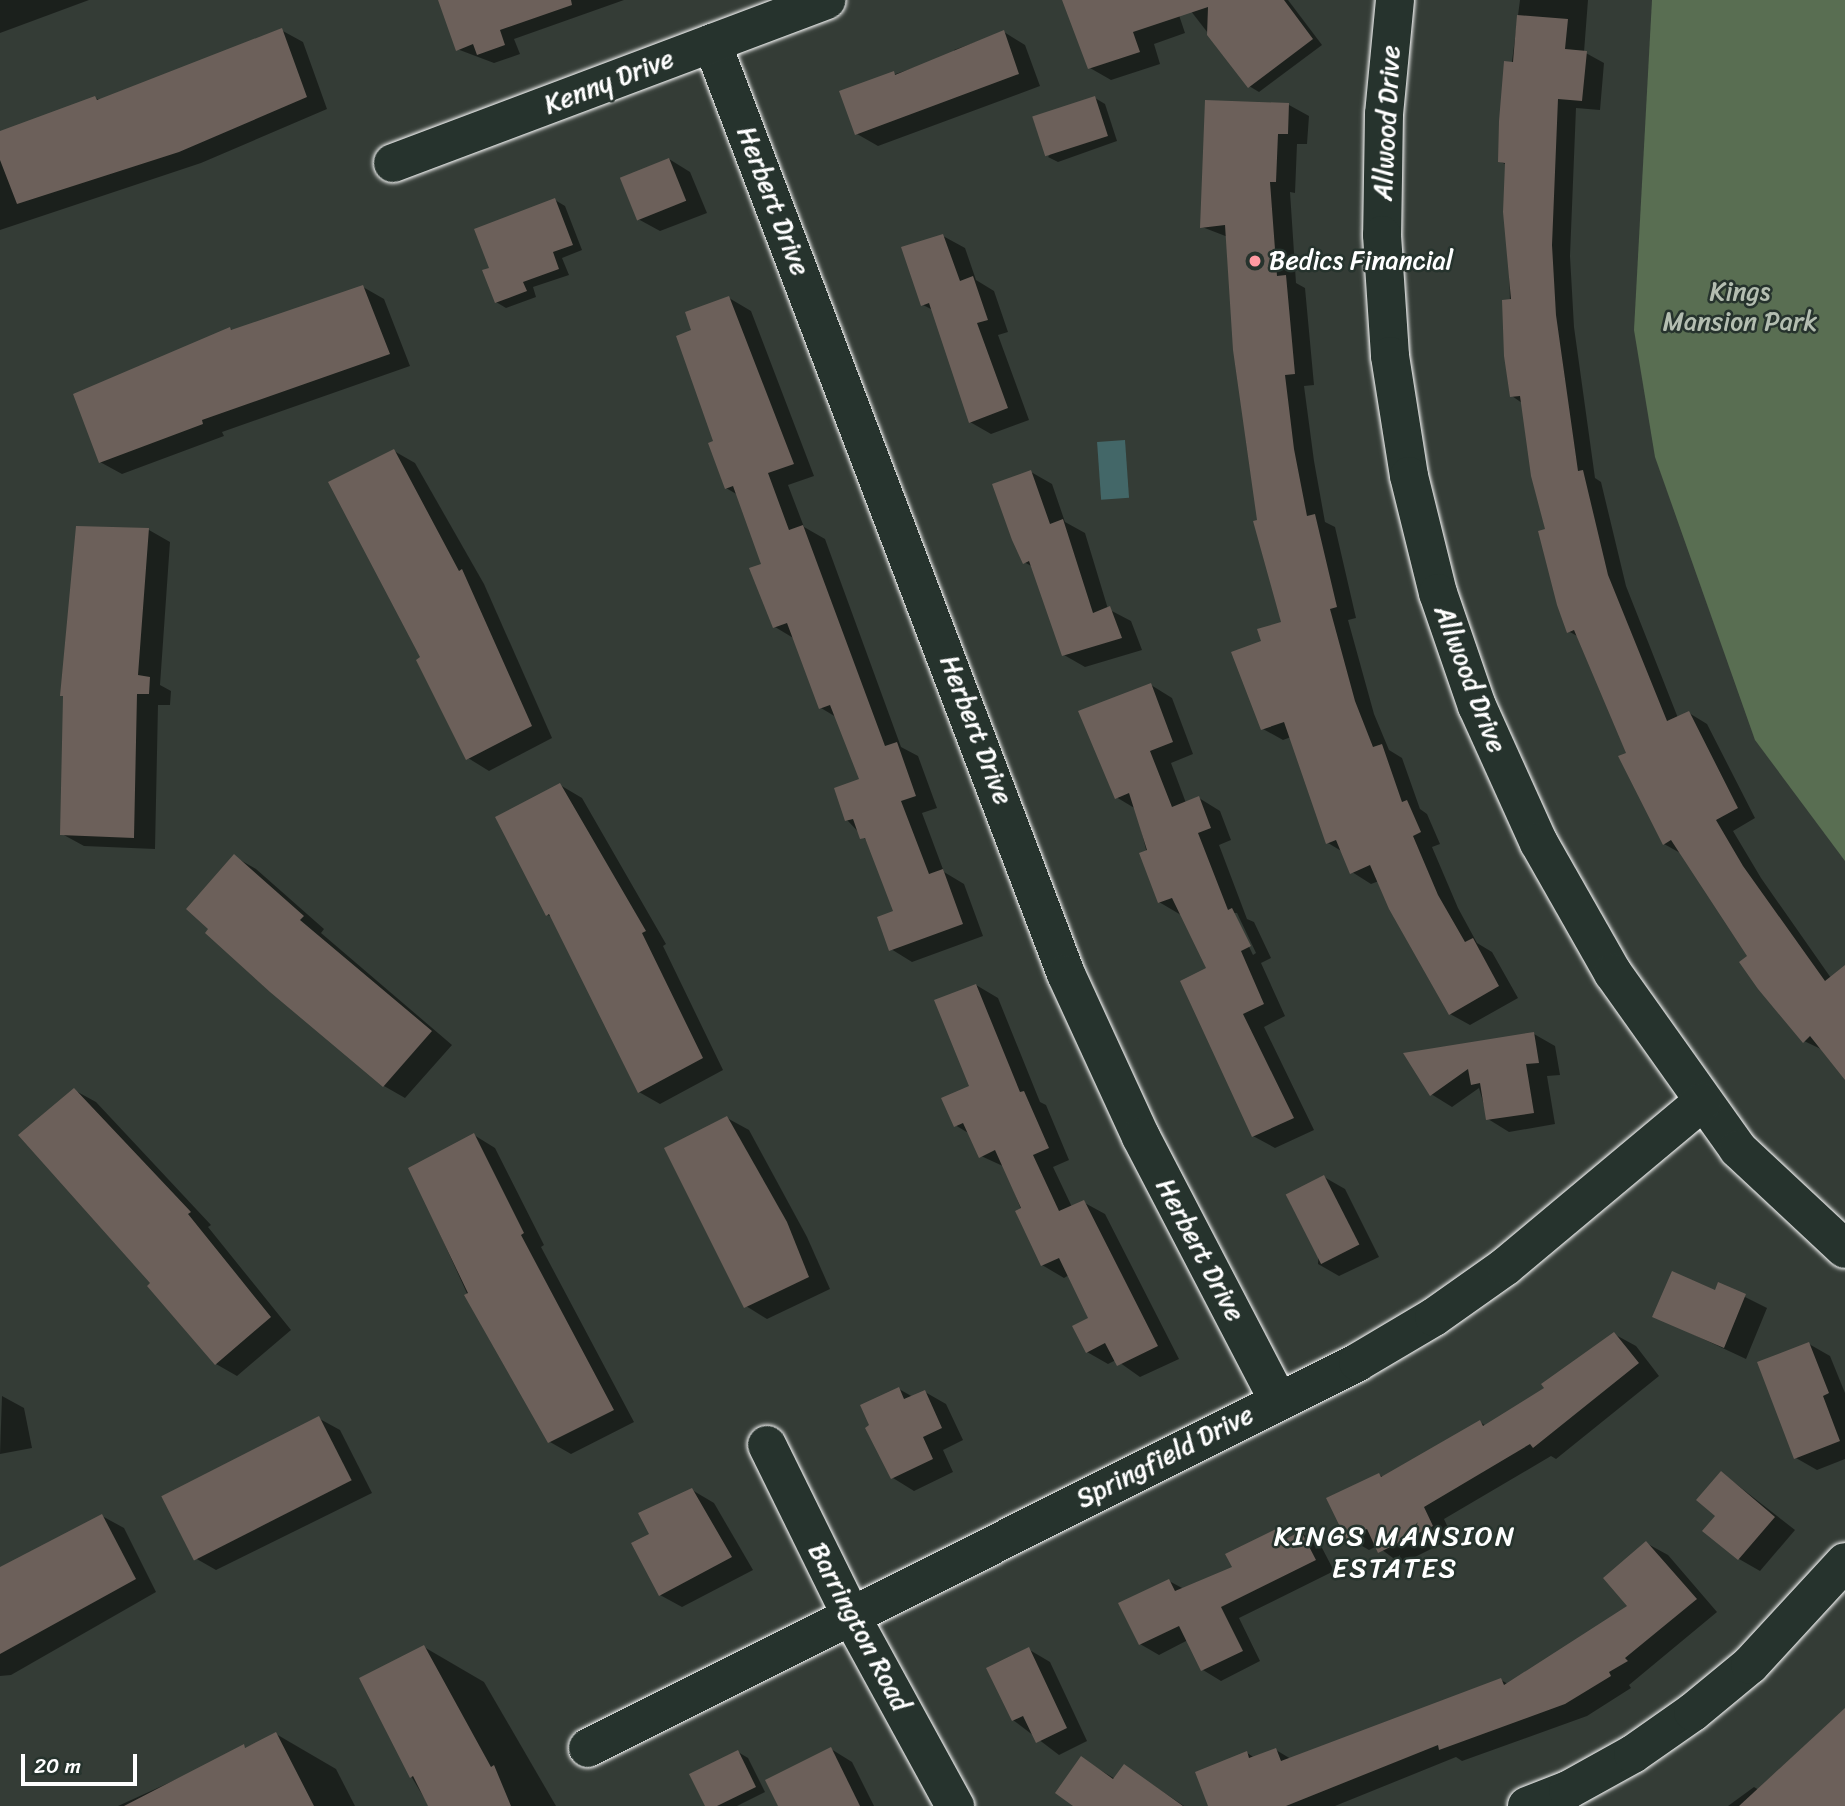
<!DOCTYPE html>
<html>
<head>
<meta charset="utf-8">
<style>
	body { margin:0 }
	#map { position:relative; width:1845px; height:1806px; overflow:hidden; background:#343c36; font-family:Sriracha,sans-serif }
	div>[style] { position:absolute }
	.green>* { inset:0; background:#596e52 }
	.water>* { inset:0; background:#436768; transform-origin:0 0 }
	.shadow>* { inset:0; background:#0007 }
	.building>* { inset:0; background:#6c605a; transform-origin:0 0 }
	.roads { filter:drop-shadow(0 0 2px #fff) drop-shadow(0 0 2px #fff) }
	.minor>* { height:38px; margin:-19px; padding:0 19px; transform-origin:19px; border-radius:19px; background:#26332d }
	.dots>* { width:19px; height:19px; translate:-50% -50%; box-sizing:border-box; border:4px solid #26332d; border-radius:50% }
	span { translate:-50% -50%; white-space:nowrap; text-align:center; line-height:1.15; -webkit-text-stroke:5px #26332d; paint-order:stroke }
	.street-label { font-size:26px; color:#fff }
	.poi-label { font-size:26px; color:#fff }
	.left { translate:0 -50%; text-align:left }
	.park-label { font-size:26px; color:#b4beb1 }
	.neighbourhood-label { font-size:28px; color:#fff; letter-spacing:2px }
	.scale { position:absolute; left:21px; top:1754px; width:116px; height:32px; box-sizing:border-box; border:4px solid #fff; border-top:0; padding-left:9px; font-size:21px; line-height:24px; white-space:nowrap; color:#fff; -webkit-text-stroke:5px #26332d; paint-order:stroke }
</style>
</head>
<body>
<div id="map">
	<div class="green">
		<div style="clip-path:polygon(1652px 0,1845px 0,1845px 861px,1755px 740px,1655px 457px,1634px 330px)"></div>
	</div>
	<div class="water">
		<div style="left:1125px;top:440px;width:58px;height:28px;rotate:86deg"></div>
	</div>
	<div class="shadow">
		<div style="clip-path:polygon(0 0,89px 0,0 33px)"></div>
		<div style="clip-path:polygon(442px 0,624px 0,514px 39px,520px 54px,494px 63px,457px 49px)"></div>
		<div style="clip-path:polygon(1086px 0,1174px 0,1185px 33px,1154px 44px,1160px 64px,1111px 80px,1090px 68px)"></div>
		<div style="clip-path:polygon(1194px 0,1288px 0,1322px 45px,1259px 92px,1249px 86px,1187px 6px)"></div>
		<div style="clip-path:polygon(1520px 0,1588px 0,1584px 52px,1604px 63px,1600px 110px,1576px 108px,1570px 256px,1574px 327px,1595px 478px,1601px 482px,1626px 586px,1678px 718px,1689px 713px,1707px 724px,1755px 818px,1733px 831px,1761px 878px,1831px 978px,1845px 967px,1845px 1078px,1823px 1050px,1804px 1041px,1682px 854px,1664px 844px,1579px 637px,1568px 631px,1522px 403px,1512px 396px,1507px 165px,1499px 161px)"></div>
		<div style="clip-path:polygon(281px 30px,303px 42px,327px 109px,201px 163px,0 230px,0 133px,95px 98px,100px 100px)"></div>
		<div style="clip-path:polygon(1004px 32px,1025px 45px,1040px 86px,878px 146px,857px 134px,842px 92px,955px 54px,954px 50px)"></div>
		<div style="clip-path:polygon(1095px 98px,1105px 104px,1117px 141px,1058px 162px,1048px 157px)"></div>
		<div style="clip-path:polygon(1289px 105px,1309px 116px,1307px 144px,1297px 144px,1295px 193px,1290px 192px,1296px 283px,1305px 288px,1314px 385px,1304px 386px,1314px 461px,1325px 522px,1335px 527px,1356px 618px,1348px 620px,1374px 714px,1389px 750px,1402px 758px,1420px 809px,1427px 814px,1440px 844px,1432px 847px,1458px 908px,1477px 943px,1492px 952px,1518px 998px,1470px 1025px,1450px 1014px,1379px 881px,1371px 884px,1352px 872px,1343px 852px,1328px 843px,1291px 737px,1283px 740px,1263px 729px,1263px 642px,1283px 623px,1259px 521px,1228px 237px,1202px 227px)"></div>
		<div style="clip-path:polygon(669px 159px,690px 172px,707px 213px,660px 231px,638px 219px)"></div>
		<div style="clip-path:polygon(555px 200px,565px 206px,582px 250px,562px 258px,569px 275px,533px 287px,536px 297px,506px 308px,496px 302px,491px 269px)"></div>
		<div style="clip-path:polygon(943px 236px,965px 248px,976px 280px,994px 291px,1008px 332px,998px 335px,1029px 420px,991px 434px,970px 422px,933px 310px,923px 305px)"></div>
		<div style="clip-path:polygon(363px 287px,384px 299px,410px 366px,222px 432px,224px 436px,122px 474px,100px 462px,230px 329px,234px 331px)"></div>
		<div style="clip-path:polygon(729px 298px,751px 311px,814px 476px,788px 485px,804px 527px,825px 539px,901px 747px,918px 756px,937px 808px,922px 813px,944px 872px,964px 884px,983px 936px,912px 962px,891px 949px,895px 912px,868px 842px,847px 820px,861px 780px,836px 717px,821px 708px,795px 639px,775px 627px,763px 565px,738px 495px,726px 488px,694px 331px)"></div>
		<div style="clip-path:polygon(394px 451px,415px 463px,484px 584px,552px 738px,489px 771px,468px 758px,422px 658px)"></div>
		<div style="clip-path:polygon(1031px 472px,1052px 484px,1065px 522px,1085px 533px,1108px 609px,1131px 621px,1142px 650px,1085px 667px,1064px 655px,1033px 567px,1024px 562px)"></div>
		<div style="clip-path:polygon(77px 527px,149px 530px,170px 542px,160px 685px,171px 691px,170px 705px,158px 705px,155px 849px,84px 846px,62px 834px)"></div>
		<div style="clip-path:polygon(evenodd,1151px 685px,1172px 698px,1193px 754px,1171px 763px,1186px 803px,1199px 798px,1220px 811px,1231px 840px,1219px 845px,1247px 919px,1254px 922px,1271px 958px,1261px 963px,1285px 1016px,1264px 1027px,1314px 1130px,1275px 1148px,1253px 1136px,1208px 969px,1181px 915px,1159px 902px,1136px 809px,1116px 797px,1151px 685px,1233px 913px,1237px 913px,1256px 953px,1253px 955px,1233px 913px)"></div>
		<div style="clip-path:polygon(560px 785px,582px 798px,666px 944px,663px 946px,723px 1070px,660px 1104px,639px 1092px,553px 918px,548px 915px)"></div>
		<div style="clip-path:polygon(235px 857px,256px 869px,324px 929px,321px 933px,452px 1045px,405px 1098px,384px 1086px)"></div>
		<div style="clip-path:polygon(976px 985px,998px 998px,1040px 1102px,1046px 1105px,1069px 1160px,1053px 1167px,1072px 1207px,1083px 1202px,1105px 1214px,1179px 1359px,1140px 1377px,1116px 1360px,1108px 1364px,1087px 1352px,1090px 1319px,1069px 1275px,1064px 1278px,1042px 1265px,1005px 1167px,981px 1156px,970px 1134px,955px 1125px,971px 1087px)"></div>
		<div style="clip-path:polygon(1534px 1034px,1555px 1046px,1560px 1075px,1547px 1076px,1555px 1124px,1509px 1132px,1488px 1119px,1479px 1088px,1452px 1107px,1431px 1094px,1405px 1055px)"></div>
		<div style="clip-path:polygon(74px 1090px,96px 1102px,211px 1225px,208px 1227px,291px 1330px,237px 1376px,216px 1364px,153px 1283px)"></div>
		<div style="clip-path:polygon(727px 1118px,749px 1130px,807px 1237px,830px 1289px,767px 1319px,746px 1306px)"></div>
		<div style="clip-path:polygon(474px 1135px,495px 1148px,544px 1245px,541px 1247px,634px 1422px,571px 1454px,550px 1442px,480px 1322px,410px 1168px)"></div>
		<div style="clip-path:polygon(1324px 1177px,1345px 1189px,1379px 1257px,1339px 1276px,1318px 1264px)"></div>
		<div style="clip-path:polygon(1719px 1284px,1767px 1308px,1746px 1359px,1654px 1316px,1716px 1292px)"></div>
		<div style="clip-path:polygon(1614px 1334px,1636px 1346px,1659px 1376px,1556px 1459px,1551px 1456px,1444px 1519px,1453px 1538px,1401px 1564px,1377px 1546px,1369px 1550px,1348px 1538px,1379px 1475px,1384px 1477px,1480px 1422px,1486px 1426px,1547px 1389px)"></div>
		<div style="clip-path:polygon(1809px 1344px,1830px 1356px,1845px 1393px,1845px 1459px,1817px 1470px,1796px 1458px)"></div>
		<div style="clip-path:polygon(899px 1389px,913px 1397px,925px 1392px,946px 1404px,963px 1440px,943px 1450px,953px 1472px,914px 1491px,893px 1478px,868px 1428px)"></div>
		<div style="clip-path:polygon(2px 1396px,24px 1408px,32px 1448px,0 1454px)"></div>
		<div style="clip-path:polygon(318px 1418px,340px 1430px,372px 1493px,216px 1570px,195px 1558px)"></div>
		<div style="clip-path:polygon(1722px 1473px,1795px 1530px,1760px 1571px,1739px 1559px,1717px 1516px)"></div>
		<div style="clip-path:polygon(692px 1490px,714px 1503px,753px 1570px,682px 1607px,660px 1595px,651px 1535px)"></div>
		<div style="clip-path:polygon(102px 1516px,124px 1528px,156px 1592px,11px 1675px,0 1676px,0 1571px)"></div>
		<div style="clip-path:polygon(1276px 1531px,1289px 1539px,1301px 1533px,1320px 1544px,1334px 1571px,1239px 1618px,1260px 1661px,1221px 1681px,1203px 1670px,1188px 1640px,1159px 1655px,1140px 1644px,1169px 1581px,1184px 1589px,1234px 1568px)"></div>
		<div style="clip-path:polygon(1646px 1543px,1668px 1555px,1717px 1612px,1629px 1685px,1631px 1688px,1587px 1716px,1462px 1761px,1456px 1757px,1335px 1806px,1210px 1806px,1247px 1753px,1255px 1758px,1276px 1750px,1291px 1759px,1501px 1680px,1508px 1684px,1630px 1606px)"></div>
		<div style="clip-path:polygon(424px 1647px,484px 1682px,556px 1806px,429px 1806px,411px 1776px)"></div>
		<div style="clip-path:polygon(1028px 1649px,1050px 1662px,1087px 1741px,1059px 1755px,1013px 1720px)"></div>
		<div style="clip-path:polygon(1845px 1712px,1845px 1806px,1728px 1806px,1754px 1787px,1759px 1790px)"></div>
		<div style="clip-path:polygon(276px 1734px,336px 1769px,355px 1806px,118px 1806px)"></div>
		<div style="clip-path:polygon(831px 1749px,852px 1762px,874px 1806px,782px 1806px)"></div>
		<div style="clip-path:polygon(738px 1752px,748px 1758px,765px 1792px,737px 1806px,707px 1806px)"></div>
		<div style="clip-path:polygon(1082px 1759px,1115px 1779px,1124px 1766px,1184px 1806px,1077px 1806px)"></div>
	</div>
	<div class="building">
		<div style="clip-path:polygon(438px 0,571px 0,572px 5px,500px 30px,505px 45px,477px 55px,473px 44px,456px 51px)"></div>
		<div style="clip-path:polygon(1062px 0,1284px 0,1313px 39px,1248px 88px,1207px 35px,1208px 7px,1133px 32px,1140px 52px,1088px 69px)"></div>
		<div style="clip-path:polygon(1517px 15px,1568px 19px,1565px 49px,1587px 51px,1582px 101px,1558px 99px,1552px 245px,1556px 315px,1578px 471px,1583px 470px,1608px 575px,1667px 721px,1689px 711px,1738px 808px,1716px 820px,1743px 866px,1825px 981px,1845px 965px,1845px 1080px,1810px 1036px,1803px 1043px,1758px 989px,1739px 962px,1747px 956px,1671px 840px,1663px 845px,1618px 756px,1626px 753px,1574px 630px,1567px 633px,1557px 605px,1538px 531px,1545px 529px,1531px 476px,1520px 396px,1510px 397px,1504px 356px,1502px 300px,1511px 299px,1503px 212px,1505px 163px,1498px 162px,1499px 121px,1504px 61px,1513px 62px)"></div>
		<div style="clip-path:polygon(282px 28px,307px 97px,179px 152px,17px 204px,0 160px,0 131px,95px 96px,97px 100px)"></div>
		<div style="clip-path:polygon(1004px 30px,1019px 74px,855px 135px,839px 91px,894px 71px,895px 75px)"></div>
		<div style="left:1095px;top:96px;width:42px;height:66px;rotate:72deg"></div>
		<div style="clip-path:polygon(1205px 100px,1289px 103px,1288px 134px,1278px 134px,1276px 182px,1270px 182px,1277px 276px,1286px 275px,1295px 374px,1285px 375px,1294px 449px,1307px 516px,1315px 514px,1337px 607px,1330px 609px,1355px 701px,1373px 747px,1382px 744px,1402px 802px,1407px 800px,1421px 832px,1413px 836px,1438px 895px,1465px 942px,1473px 938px,1499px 986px,1449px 1015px,1389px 909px,1370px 865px,1350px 874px,1336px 840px,1326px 844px,1284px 722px,1261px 730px,1231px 652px,1261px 641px,1257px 629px,1281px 622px,1253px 521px,1257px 520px,1233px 350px,1225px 225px,1200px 228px)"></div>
		<div style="left:669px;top:158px;width:46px;height:53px;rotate:68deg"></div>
		<div style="clip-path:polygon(555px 198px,573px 245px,553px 252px,559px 269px,523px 282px,527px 291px,495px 303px,482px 270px,489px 268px,474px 229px)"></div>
		<div style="clip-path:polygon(943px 234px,960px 281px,973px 276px,988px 320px,977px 323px,1008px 408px,969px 423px,929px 303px,921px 306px,901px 247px)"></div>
		<div style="clip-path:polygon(363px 285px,390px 354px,202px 420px,203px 424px,99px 463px,73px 394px,230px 327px,231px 330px)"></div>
		<div style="clip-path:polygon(729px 296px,794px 464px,768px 473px,789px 530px,803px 525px,885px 746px,897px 742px,916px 796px,901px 801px,929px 874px,943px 869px,963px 924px,889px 951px,877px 917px,893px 911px,865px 838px,860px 839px,853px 819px,845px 821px,834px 788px,859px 779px,830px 705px,819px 709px,787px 623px,773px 628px,749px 568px,761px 564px,733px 486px,725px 489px,708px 443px,713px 441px,676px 336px,691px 330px,685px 312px)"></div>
		<div style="clip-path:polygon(394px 449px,459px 571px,462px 569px,532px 726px,466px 760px,416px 660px,420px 657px,328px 482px)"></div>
		<div style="clip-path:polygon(1031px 470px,1050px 524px,1063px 519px,1093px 613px,1110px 606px,1122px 638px,1062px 656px,1029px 561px,1023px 564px,1012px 540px,992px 484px)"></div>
		<div style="clip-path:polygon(76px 526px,149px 528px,138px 675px,150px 677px,149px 694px,137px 694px,134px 838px,60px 835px,63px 696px,60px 696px)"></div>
		<div style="clip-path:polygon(1151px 683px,1173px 742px,1150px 751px,1172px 807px,1199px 796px,1211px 828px,1198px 833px,1228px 910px,1232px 908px,1251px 946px,1241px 951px,1264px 1004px,1243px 1014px,1294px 1118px,1252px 1137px,1180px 981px,1206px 968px,1172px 898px,1158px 903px,1139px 853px,1147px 850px,1129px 793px,1115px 799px,1078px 711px)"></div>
		<div style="clip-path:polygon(560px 783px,646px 931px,642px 933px,703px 1058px,638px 1093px,549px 914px,546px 916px,495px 817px)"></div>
		<div style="clip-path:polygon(234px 854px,304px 916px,300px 920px,432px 1031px,383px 1087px,270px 992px,205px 933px,208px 929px,186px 909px)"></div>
		<div style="clip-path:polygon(976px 984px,1020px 1092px,1024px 1091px,1049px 1148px,1033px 1155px,1059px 1211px,1084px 1200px,1158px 1346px,1117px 1366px,1105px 1343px,1086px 1353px,1072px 1326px,1088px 1318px,1059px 1258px,1041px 1266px,1015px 1211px,1021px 1208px,995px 1150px,979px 1158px,963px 1123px,954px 1127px,941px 1098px,969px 1086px,934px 1000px)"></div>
		<div style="clip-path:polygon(1534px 1032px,1539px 1063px,1526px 1064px,1534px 1113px,1486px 1120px,1480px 1083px,1471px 1085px,1468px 1069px,1430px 1096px,1403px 1053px)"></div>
		<div style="clip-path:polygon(74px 1088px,191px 1212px,188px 1214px,271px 1317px,215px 1365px,147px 1286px,150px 1283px,18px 1135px)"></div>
		<div style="clip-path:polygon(727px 1116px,787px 1222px,809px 1277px,744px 1308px,664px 1148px)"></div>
		<div style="clip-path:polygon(474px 1133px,524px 1233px,521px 1235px,614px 1410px,548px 1443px,464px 1295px,468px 1293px,408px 1168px)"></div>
		<div style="left:1324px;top:1175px;width:78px;height:43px;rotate:63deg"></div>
		<div style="clip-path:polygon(1672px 1271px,1715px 1290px,1718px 1282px,1746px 1294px,1724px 1348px,1652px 1317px)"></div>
		<div style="clip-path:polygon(1614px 1332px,1639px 1363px,1533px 1448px,1530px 1444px,1424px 1507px,1433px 1526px,1378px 1553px,1367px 1529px,1346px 1539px,1326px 1498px,1379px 1473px,1381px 1477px,1480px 1420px,1483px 1426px,1544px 1388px,1541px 1384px)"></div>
		<div style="clip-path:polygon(1809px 1342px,1829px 1393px,1823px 1396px,1840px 1441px,1794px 1459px,1757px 1362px)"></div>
		<div style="clip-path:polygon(899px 1387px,904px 1399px,925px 1390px,942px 1428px,923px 1437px,933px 1459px,891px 1479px,865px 1428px,869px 1425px,860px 1405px)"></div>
		<div style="left:319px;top:1416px;width:72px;height:177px;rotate:63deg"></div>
		<div style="clip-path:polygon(1721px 1471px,1775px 1517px,1738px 1560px,1702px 1531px,1715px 1516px,1696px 1500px)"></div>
		<div style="clip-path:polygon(692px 1488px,732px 1557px,659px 1596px,631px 1543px,649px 1534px,638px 1513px)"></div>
		<div style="clip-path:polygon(102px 1514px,136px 1579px,0 1654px,0 1567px)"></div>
		<div style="clip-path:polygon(1276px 1529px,1282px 1541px,1301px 1531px,1316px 1560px,1221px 1607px,1243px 1651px,1201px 1671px,1179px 1626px,1139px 1645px,1118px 1603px,1169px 1579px,1175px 1591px,1232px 1567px,1225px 1554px)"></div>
		<div style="clip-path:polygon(1646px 1541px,1697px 1599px,1625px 1658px,1628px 1661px,1609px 1672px,1611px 1676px,1565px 1704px,1439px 1750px,1438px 1745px,1286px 1806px,1208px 1806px,1195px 1772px,1247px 1751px,1249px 1758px,1276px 1748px,1281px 1761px,1501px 1678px,1504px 1685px,1627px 1606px,1603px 1578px)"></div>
		<div style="clip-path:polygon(424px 1645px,491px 1767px,494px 1765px,511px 1806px,428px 1806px,413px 1776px,410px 1778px,359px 1678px)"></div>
		<div style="clip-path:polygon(1029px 1647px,1067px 1728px,1036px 1743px,1023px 1716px,1012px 1721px,986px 1668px)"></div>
		<div style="clip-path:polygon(1845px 1708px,1845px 1806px,1739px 1806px)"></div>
		<div style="clip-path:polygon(276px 1732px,314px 1806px,124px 1806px,244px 1744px,245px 1748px)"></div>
		<div style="clip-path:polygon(831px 1747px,860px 1806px,778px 1806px,765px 1780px)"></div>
		<div style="clip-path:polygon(738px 1750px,756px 1787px,717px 1806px,705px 1806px,689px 1774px)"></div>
		<div style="clip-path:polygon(1081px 1756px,1113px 1779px,1124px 1764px,1183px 1806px,1073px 1806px,1055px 1793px)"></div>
	</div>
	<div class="roads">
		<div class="minor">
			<div style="left:1395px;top:0;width:115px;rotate:95.5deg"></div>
			<div style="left:1384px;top:114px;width:121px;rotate:90.9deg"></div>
			<div style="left:1382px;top:235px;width:121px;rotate:86.2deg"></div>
			<div style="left:1390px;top:356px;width:121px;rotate:81deg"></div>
			<div style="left:1409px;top:476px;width:121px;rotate:76.1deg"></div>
			<div style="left:1438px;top:593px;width:120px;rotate:71deg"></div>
			<div style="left:1477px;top:706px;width:150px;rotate:65.7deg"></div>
			<div style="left:1539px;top:843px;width:150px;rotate:60.4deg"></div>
			<div style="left:1613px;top:973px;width:216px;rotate:54.6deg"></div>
			<div style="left:1738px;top:1149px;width:146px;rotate:43.1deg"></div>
			<div style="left:712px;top:43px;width:996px;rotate:69.18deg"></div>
			<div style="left:1066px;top:974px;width:179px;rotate:65.3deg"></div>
			<div style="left:1141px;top:1137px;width:297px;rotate:62.5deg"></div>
			<div style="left:393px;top:163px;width:463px;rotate:-20.6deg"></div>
			<div style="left:767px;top:1445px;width:191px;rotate:63.8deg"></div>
			<div style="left:851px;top:1616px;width:217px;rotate:61.3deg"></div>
			<div style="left:588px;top:1748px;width:861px;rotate:-26.62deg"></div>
			<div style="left:1358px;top:1362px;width:88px;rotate:-30.6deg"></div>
			<div style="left:1434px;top:1317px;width:88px;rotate:-35.3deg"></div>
			<div style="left:1506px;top:1266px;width:256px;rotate:-39.9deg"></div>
			<div style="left:1527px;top:1806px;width:44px;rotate:-21.3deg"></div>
			<div style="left:1568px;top:1790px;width:74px;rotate:-29deg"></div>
			<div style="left:1633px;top:1754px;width:73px;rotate:-35deg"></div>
			<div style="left:1693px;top:1712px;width:74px;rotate:-39.5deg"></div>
			<div style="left:1750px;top:1665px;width:140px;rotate:-47.3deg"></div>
		</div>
	</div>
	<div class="dots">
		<div style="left:1255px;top:261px;background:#ff9aa2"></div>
	</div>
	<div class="street-label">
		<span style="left:609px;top:82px;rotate:-21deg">Kenny Drive</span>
		<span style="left:1387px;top:123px;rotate:-87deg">Allwood Drive</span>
		<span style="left:773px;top:201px;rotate:69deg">Herbert Drive</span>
		<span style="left:1470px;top:679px;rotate:69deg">Allwood Drive</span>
		<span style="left:976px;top:730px;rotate:69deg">Herbert Drive</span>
		<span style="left:1200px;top:1250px;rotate:62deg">Herbert Drive</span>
		<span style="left:1165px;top:1457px;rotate:-27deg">Springfield Drive</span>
		<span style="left:859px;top:1627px;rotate:62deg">Barrington Road</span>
	</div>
	<div class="poi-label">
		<span class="left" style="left:1269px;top:261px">Bedics Financial</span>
	</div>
	<div class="park-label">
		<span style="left:1740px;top:307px">Kings<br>Mansion Park</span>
	</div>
	<div class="neighbourhood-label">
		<span style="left:1395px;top:1552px">KINGS MANSION<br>ESTATES</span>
	</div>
	<div class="scale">20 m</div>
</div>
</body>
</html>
